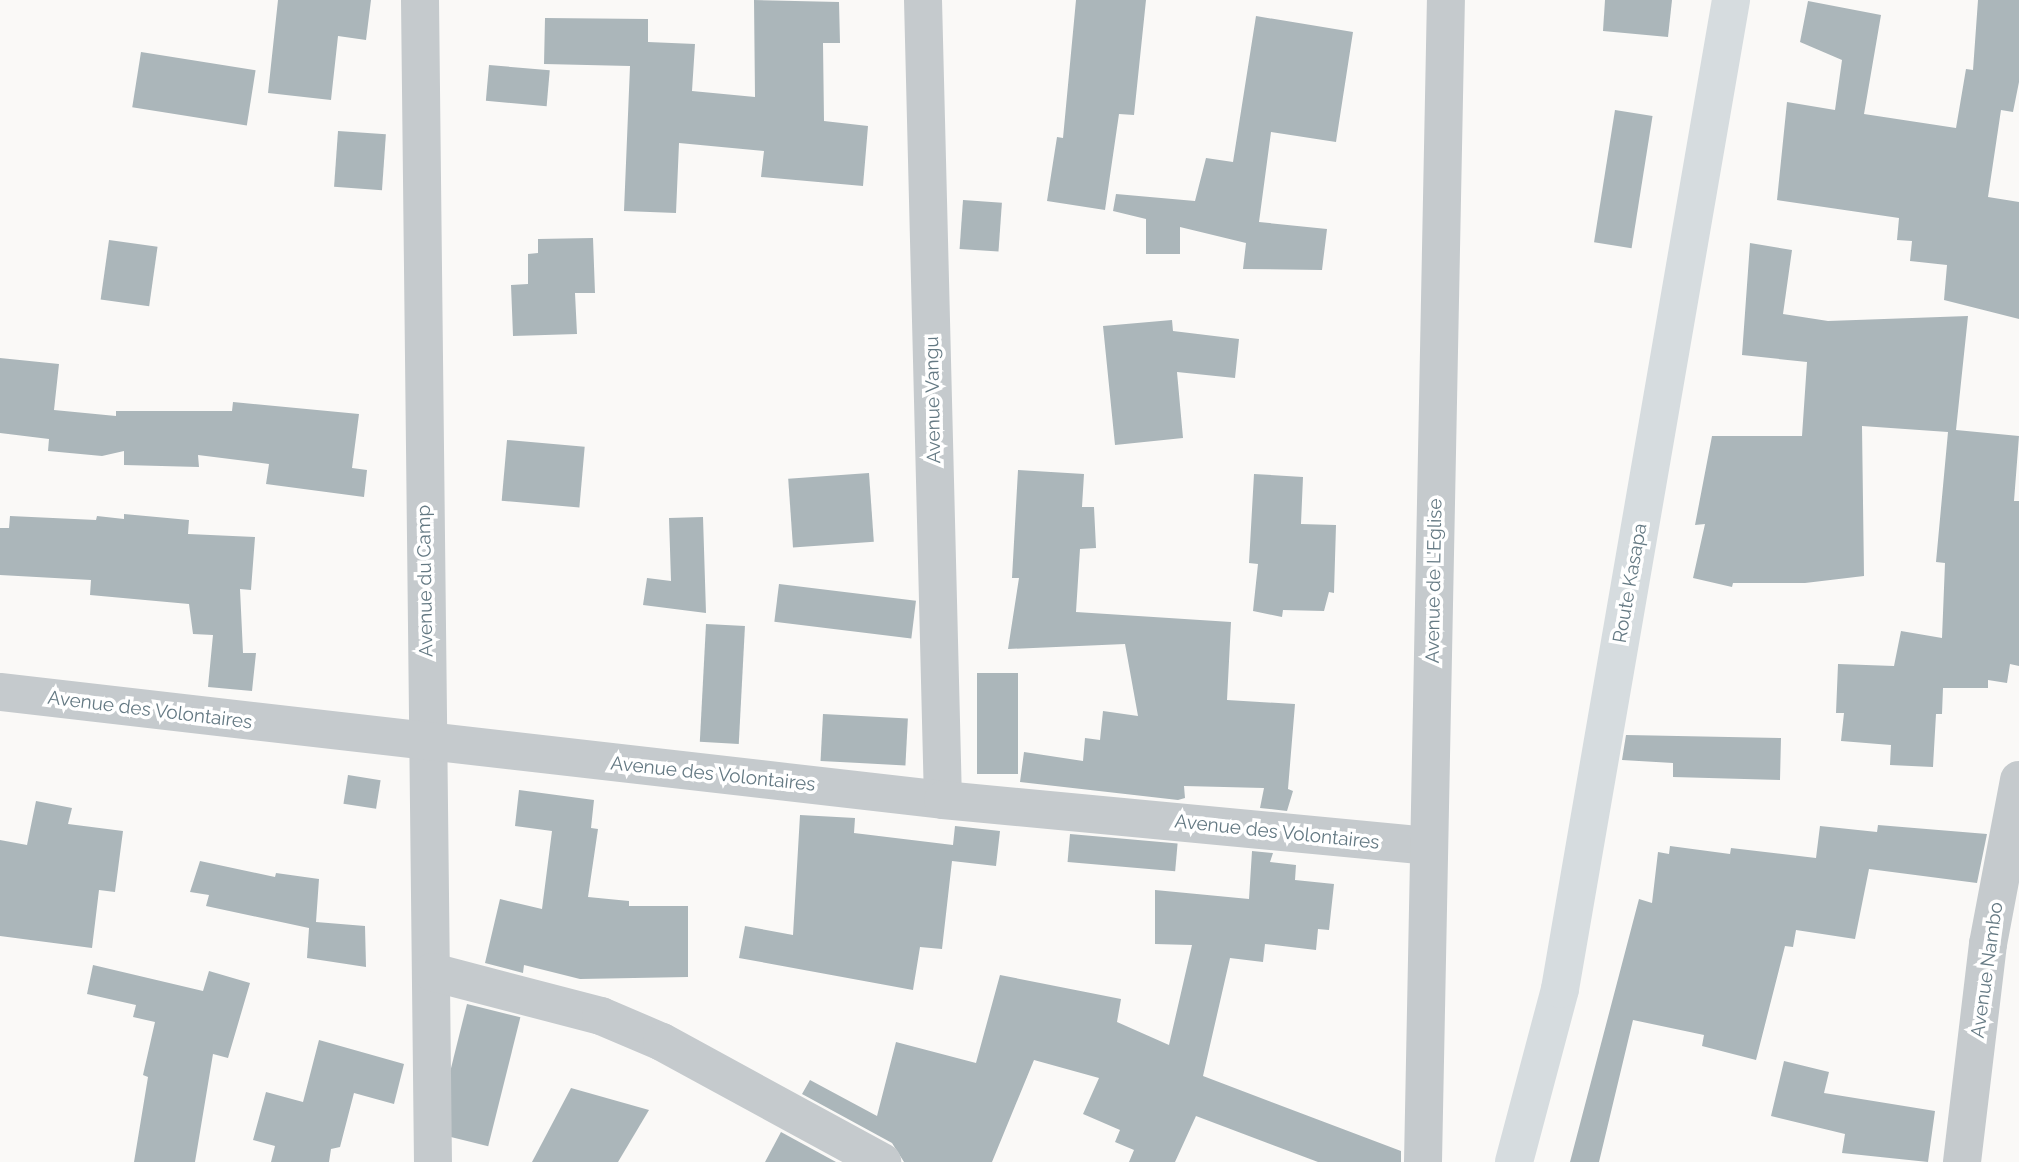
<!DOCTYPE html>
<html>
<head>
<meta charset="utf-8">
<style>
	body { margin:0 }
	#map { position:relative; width:2019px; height:1162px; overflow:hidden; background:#faf9f7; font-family:Raleway,sans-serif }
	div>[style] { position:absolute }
	.building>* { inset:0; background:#abb6ba; transform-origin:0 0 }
	.minor>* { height:38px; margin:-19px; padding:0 19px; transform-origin:19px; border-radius:19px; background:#c5cacd }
	.major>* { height:38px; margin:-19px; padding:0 19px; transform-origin:19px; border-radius:19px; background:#d6dcdf }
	span { translate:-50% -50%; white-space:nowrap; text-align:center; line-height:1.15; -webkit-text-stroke:7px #fff; paint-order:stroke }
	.street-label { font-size:19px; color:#647983 }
</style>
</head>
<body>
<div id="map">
	<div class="building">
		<div style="clip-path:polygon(278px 0,371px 0,366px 40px,338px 36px,331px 100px,268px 93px)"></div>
		<div style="clip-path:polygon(754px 0,839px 2px,840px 43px,823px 43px,824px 121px,868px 126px,863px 186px,761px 177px,764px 151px,679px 143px,676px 213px,624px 211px,630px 66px,544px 64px,545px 18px,648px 19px,648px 42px,695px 44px,692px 91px,755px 97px)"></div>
		<div style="clip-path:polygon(1076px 0,1146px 0,1134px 115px,1119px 114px,1105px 210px,1047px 201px,1057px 137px,1063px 138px)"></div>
		<div style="clip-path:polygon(1605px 0,1672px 0,1668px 37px,1603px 31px)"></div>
		<div style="clip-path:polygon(1978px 0,2019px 0,2019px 82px,2013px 112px,2001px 110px,1988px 197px,2019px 202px,2019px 319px,1944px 300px,1947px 265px,1910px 261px,1912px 241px,1897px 240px,1899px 218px,1777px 200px,1787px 102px,1835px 110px,1842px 60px,1800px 42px,1808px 1px,1881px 15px,1864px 114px,1956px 128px,1966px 69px,1973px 70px)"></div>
		<div style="clip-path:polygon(1256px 16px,1353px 32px,1336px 142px,1271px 132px,1259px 222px,1327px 229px,1322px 270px,1243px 269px,1246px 243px,1180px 227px,1180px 254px,1146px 254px,1146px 219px,1113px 211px,1116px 194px,1195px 201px,1206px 158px,1233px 162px)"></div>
		<div style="left:141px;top:52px;width:116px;height:56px;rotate:9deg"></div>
		<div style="left:489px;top:65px;width:61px;height:36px;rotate:5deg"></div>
		<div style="left:1615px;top:110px;width:38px;height:134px;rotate:9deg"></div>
		<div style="left:338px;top:131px;width:48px;height:56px;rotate:4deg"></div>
		<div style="left:963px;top:200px;width:39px;height:49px;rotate:4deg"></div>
		<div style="clip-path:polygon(593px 238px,595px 293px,575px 293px,577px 334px,513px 336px,511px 285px,528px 284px,528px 254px,538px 253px,538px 239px)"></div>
		<div style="left:109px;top:240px;width:49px;height:60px;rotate:8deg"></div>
		<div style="clip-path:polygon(1750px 243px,1792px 250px,1783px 314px,1828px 321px,1968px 316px,1956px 430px,2019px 436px,2014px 501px,2019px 501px,2019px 666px,2010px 664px,2007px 683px,1988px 680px,1988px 688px,1943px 688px,1942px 714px,1936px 714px,1933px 767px,1890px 765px,1891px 745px,1841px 741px,1844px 713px,1836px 713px,1838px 664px,1894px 666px,1901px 631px,1942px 638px,1945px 563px,1936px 562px,1948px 432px,1862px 426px,1864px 576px,1805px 583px,1733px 583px,1732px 587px,1693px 578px,1705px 524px,1695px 525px,1712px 436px,1802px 436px,1807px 362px,1742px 355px)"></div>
		<div style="clip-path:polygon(1172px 320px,1173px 331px,1239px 339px,1235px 378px,1177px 372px,1183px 438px,1115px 445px,1103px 326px)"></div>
		<div style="clip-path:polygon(0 358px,59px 364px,54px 410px,116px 416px,116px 411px,232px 411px,233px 402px,359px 414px,352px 468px,367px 470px,364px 497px,266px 484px,269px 464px,198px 455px,199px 467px,124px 465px,124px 451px,102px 456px,48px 451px,49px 439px,0 433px)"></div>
		<div style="left:507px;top:440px;width:78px;height:61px;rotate:5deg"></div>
		<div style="clip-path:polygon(1018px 470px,1084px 474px,1082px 507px,1094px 507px,1096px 548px,1080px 549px,1076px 612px,1231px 622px,1227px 700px,1295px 704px,1288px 789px,1293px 791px,1287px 811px,1260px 808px,1264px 788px,1184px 786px,1185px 798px,1178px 800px,1020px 782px,1024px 752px,1083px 761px,1085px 738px,1100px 740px,1103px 711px,1138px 716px,1125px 644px,1008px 649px,1019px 578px,1012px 578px)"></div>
		<div style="left:869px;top:473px;width:69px;height:81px;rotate:86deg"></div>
		<div style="clip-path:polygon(1254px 474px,1303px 477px,1301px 524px,1336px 525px,1334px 593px,1329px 592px,1324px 611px,1283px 610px,1282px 617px,1253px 611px,1258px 564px,1249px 563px)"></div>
		<div style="clip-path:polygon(124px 514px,189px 520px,188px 534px,255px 537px,251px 590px,240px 589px,243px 653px,256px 653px,252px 691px,208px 687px,213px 635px,193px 634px,189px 604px,90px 595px,91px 580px,0 575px,0 528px,9px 528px,10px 516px,96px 520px,97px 516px,124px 519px)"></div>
		<div style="clip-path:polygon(703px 517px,706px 613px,643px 605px,647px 578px,671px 581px,669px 518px)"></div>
		<div style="left:779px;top:584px;width:138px;height:38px;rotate:7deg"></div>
		<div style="left:706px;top:624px;width:39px;height:118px;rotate:3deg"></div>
		<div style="left:977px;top:673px;width:41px;height:101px"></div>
		<div style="left:823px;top:714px;width:85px;height:47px;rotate:3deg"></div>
		<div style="clip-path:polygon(1626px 735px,1781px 738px,1780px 780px,1673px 777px,1673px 763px,1622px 760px)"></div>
		<div style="left:348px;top:775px;width:33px;height:29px;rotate:9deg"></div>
		<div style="clip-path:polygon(519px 790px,594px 800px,591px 828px,598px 829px,588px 897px,629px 901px,629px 906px,688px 906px,688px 977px,580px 979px,524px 965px,523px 973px,485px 963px,500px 899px,542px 909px,552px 831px,515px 826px)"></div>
		<div style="clip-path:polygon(36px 801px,72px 808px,68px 824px,123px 831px,115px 892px,99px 890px,92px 948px,0 936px,0 840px,27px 845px)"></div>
		<div style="clip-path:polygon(800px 815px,855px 818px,854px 833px,953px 845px,955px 826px,1000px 831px,996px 866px,952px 861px,942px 949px,920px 947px,913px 990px,739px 958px,745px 926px,793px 935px)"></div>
		<div style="clip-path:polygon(1878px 825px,1987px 834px,1977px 883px,1869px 869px,1855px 939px,1796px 930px,1793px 947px,1785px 946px,1756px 1060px,1702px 1046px,1704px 1035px,1633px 1020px,1599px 1162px,1570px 1162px,1639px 899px,1652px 903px,1658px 852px,1669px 854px,1670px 846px,1730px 854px,1731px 848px,1816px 858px,1820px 826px,1877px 832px)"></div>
		<div style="left:1070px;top:834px;width:108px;height:28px;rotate:5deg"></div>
		<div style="clip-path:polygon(1252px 851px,1273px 853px,1270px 862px,1296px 865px,1295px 880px,1334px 884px,1329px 930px,1318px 929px,1316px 950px,1265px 944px,1263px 962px,1230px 958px,1203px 1076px,1401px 1151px,1401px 1162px,1318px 1162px,1196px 1116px,1175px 1162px,1129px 1162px,1134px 1150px,1115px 1142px,1120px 1130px,1083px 1114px,1099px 1078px,1034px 1060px,992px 1162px,904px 1162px,892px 1143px,802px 1094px,810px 1080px,877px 1116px,896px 1042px,976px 1063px,1000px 975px,1121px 999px,1117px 1022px,1169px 1045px,1192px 945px,1155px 944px,1155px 890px,1249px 899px)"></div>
		<div style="clip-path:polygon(200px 861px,275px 877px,276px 873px,319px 879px,316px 922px,365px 926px,366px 967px,307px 958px,309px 928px,206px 906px,209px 895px,190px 892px)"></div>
		<div style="clip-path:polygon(93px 965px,203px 991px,209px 971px,250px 983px,228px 1058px,213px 1054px,195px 1162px,134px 1162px,148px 1077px,143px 1075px,155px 1022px,133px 1017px,136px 1005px,87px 994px)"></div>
		<div style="left:467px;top:1004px;width:55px;height:133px;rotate:14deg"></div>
		<div style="clip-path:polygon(319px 1040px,404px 1064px,394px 1104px,354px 1093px,340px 1147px,331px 1149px,329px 1162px,271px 1162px,275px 1146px,253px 1140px,266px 1092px,303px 1102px)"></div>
		<div style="clip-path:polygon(1784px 1061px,1829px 1072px,1824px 1093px,1935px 1111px,1928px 1162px,1842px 1153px,1845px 1134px,1771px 1116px)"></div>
		<div style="clip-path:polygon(571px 1088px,649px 1110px,618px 1162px,532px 1162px)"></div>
		<div style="clip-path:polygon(781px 1132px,836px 1162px,765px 1162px)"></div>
	</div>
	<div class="minor">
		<div style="left:420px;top:0;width:1162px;rotate:89.36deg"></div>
		<div style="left:923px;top:0;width:800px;rotate:88.57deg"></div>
		<div style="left:0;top:692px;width:949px;rotate:6.53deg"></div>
		<div style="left:943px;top:800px;width:487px;rotate:5.4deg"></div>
		<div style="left:432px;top:972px;width:175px;rotate:14.6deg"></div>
		<div style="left:601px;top:1016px;width:66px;rotate:23.1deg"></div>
		<div style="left:662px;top:1042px;width:251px;rotate:28.6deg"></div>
		<div style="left:1423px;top:1162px;width:1162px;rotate:-88.87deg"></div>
		<div style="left:1962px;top:1162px;width:220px;rotate:-83.2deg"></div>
		<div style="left:1988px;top:944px;width:167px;rotate:-79.3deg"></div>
	</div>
	<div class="major">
		<div style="left:1514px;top:1162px;width:179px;rotate:-75.1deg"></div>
		<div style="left:1560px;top:989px;width:1004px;rotate:-80.19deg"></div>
	</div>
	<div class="street-label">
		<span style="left:933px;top:400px;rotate:-91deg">Avenue Vangu</span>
		<span style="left:425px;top:581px;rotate:-91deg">Avenue du Camp</span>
		<span style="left:1434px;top:581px;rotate:-89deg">Avenue de L'Eglise</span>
		<span style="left:1630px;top:583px;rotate:-80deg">Route Kasapa</span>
		<span style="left:150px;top:710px;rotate:7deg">Avenue des Volontaires</span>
		<span style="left:713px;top:774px;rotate:6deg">Avenue des Volontaires</span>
		<span style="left:1277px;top:832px;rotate:6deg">Avenue des Volontaires</span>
		<span style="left:1987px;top:970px;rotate:-82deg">Avenue Nambo</span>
	</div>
</div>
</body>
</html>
